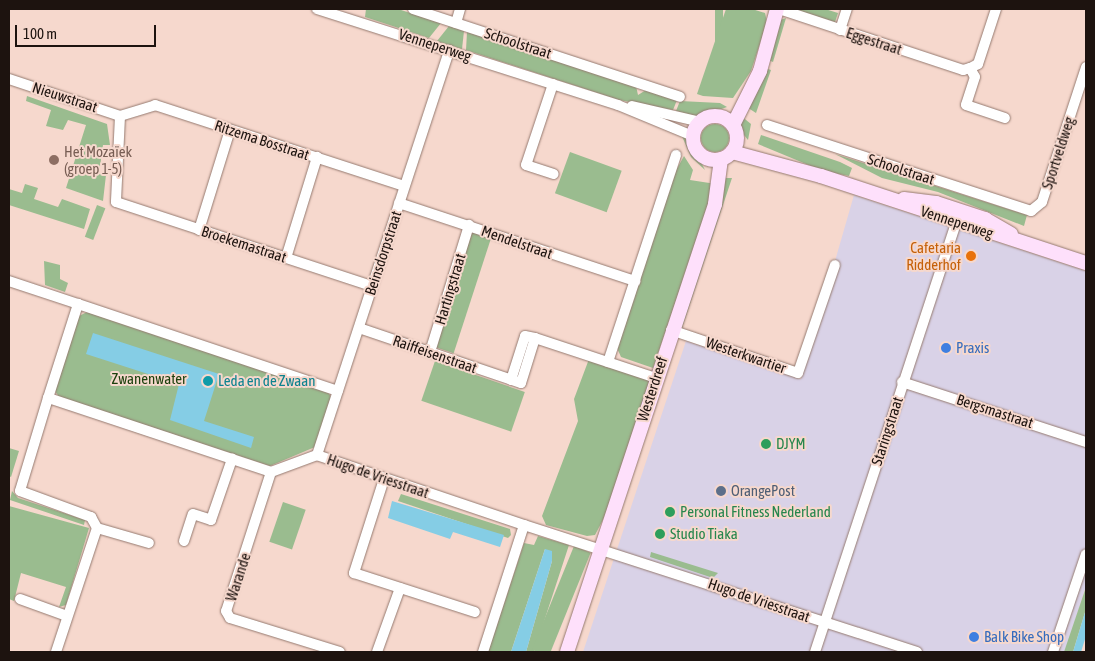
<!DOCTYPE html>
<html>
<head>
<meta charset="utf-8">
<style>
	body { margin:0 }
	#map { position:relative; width:1095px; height:661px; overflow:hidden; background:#f6d8cd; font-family:"Asap Condensed",sans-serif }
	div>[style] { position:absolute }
	.industrial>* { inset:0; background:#d9d2e7 }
	.green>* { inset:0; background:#9abc8f; transform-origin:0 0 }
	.round { border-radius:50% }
	.water>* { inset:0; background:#85cde5 }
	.roads { filter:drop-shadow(0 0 1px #957a70) drop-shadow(0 0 1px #957a70) }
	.street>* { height:10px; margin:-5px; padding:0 5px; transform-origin:5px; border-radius:5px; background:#fff }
	.secondary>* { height:14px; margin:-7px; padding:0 7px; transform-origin:7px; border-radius:7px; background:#fee0fb }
	.secondary>.ring { margin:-7px; padding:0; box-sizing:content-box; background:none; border:14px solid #fee0fb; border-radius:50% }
	.dots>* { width:14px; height:14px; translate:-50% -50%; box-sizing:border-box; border:2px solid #f6d8cd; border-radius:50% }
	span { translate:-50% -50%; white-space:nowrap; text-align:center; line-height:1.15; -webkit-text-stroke:4px #f6d8cd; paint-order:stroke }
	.street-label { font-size:15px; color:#1d130f }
	.education-label { font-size:15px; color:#785e54 }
	.left { translate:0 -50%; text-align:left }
	.food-label { font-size:15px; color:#c56008 }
	.right { translate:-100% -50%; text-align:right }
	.shop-label { font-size:15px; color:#366cbe }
	.park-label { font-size:15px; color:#1c400d }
	.culture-label { font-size:15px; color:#0d838f }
	.leisure-label { font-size:15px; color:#27864d }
	.service-label { font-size:15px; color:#4e5e75 }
	.frame { position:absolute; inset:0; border:10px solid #1d130f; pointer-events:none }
	.scale { position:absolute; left:15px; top:25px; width:141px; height:22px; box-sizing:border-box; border:2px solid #1d130f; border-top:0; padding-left:6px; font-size:15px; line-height:18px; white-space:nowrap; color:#1d130f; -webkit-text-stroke:4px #f6d8cd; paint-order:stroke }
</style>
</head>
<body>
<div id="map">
	<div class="industrial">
		<div style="clip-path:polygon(854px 195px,1086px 271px,1086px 586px,1065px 652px,583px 652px,686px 341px,801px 379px)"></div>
	</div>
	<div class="green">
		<div style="clip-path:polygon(366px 9px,398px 9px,441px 23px,429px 38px,365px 17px)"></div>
		<div style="left:715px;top:9px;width:8px;height:86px"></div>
		<div style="clip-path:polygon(726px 9px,752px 9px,765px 13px,767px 22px,751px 71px,733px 98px,703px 96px,697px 94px)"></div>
		<div style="clip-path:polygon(825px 9px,838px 13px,835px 22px,795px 10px)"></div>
		<div style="clip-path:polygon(786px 18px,773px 62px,766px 59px,780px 20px)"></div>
		<div style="clip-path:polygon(449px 26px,464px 31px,462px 49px,437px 41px)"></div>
		<div style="clip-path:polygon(467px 32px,636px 86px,638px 95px,646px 90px,677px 100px,673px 110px,619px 100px,466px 50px)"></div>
		<div style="clip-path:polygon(765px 68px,771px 70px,756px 113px,745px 106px)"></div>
		<div style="clip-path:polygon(27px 96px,107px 124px,110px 145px,103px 145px,99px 174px,106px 175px,103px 201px,66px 188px,86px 125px,68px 120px,63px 130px,46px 126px,51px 110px,26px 101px)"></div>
		<div style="clip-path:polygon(680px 101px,720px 103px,727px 107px,699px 117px,676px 111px)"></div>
		<div style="clip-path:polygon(740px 115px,751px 124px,748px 140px,740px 130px)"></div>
		<div class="round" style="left:701px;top:124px;width:28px;height:28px"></div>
		<div style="clip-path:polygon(681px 134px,687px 136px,705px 170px,691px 157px)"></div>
		<div style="clip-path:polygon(761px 135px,840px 162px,852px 168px,849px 176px,823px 171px,758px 144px)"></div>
		<div style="left:570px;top:152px;width:55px;height:44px;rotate:20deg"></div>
		<div style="clip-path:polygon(835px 154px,1027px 215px,1024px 226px,938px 192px,882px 178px)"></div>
		<div style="clip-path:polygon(684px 156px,693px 170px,690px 180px,716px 184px,653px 368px,621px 357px,617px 348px,674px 174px)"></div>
		<div style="clip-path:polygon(722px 178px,732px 178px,682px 328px,680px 324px)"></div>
		<div style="clip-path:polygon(9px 179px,9px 189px,22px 193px,25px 184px,38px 188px,34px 199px,58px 207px,62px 199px,90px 209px,84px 229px,9px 205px)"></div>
		<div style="left:97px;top:205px;width:9px;height:34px;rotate:21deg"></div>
		<div style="left:472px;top:232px;width:20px;height:121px;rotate:18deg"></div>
		<div style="clip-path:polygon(44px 261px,60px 265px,60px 279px,68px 283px,65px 292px,45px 285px)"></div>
		<div style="clip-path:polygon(87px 312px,328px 392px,331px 397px,315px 447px,270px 466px,59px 397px,55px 391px,79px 316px)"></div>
		<div style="clip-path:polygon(589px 359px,650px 380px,605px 516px,595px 535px,587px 536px,546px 525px,542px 516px,578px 421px,574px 399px)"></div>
		<div style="left:435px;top:361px;width:95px;height:42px;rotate:19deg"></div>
		<div style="clip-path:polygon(9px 448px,19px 451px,11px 477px,9px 476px)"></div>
		<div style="clip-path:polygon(12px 491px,18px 498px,85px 520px,84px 525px,10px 500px)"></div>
		<div style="clip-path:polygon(401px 494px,510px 529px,511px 535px,508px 538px,398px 501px)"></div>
		<div style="left:283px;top:502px;width:24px;height:42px;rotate:19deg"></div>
		<div style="clip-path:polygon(9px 506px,89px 528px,66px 605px,59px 607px,66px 587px,21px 573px,14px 601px,9px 599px)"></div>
		<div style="clip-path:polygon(538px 536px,569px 545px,534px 652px,526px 652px,552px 561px,545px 549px,511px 652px,488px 652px,524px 543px,534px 545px)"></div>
		<div style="left:574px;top:546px;width:18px;height:112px;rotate:22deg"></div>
		<div style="clip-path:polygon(651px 552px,718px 573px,713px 578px,650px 557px)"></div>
		<div style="clip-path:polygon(1086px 587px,1086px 609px,1073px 652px,1064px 652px)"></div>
	</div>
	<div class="water">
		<div style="clip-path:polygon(93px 333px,219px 374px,204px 421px,254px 437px,251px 448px,170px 420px,179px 384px,86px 354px)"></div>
		<div style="clip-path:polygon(392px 501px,504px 535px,500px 547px,453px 532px,450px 539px,388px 518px)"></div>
		<div style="clip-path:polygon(545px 549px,552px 551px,552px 561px,526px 652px,511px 652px)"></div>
		<div style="clip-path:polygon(1086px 609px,1086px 636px,1081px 652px,1073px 652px)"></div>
	</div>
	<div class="roads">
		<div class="street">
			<div style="left:317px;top:9px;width:316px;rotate:17.7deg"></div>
			<div style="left:618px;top:105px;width:81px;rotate:22.5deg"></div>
			<div style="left:413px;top:9px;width:281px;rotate:18.2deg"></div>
			<div style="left:779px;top:9px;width:194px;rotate:18.3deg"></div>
			<div style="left:963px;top:70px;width:7px;rotate:-16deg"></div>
			<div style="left:996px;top:9px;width:58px;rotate:108.1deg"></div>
			<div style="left:978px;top:64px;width:9px;rotate:153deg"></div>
			<div style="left:970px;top:68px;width:10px;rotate:61deg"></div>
			<div style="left:975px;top:77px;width:29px;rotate:108deg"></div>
			<div style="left:966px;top:105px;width:41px;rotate:18.4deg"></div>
			<div style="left:456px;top:23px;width:15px;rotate:-74deg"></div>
			<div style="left:840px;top:30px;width:22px;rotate:-72deg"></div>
			<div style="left:9px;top:79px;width:117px;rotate:18.4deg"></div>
			<div style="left:553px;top:84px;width:85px;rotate:108.4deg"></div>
			<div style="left:526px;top:165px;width:29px;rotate:18deg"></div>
			<div style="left:632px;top:106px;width:70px;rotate:13.2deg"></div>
			<div style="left:120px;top:116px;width:86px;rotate:92.7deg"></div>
			<div style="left:116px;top:202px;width:269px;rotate:18.2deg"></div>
			<div style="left:120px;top:116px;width:37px;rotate:-17deg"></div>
			<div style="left:155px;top:105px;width:262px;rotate:18deg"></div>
			<div style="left:767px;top:125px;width:278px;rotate:18deg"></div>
			<div style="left:1031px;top:211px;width:14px;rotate:-39deg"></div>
			<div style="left:1042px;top:202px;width:142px;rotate:-71.9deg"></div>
			<div style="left:399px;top:203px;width:249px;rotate:18.3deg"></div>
			<div style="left:199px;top:230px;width:105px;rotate:-72.8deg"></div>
			<div style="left:286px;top:258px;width:106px;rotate:-72.9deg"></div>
			<div style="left:9px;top:281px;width:73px;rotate:18.4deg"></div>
			<div style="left:359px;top:328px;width:171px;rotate:18.8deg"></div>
			<div style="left:521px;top:383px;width:47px;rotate:-72.7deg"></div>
			<div style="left:535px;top:338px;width:127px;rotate:18.3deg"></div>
			<div style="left:671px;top:330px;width:134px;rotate:18.7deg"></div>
			<div style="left:798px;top:373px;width:114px;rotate:-71.1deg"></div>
			<div style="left:430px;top:352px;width:133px;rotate:-72.9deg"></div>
			<div style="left:608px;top:362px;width:218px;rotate:-71.8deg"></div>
			<div style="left:511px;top:380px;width:46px;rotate:-72.3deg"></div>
			<div style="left:525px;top:336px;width:10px;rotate:11deg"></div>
			<div style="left:902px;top:382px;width:194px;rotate:18.1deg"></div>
			<div style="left:48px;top:398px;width:97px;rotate:106.8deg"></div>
			<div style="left:20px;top:491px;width:76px;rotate:20.1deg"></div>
			<div style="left:91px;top:517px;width:13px;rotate:61deg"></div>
			<div style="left:97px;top:528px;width:131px;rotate:108.3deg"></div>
			<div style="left:317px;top:455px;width:426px;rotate:-71.9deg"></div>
			<div style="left:317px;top:455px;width:219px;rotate:18.7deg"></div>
			<div style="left:271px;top:472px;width:235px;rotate:-161.6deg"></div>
			<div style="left:48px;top:398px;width:99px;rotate:-72.3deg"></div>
			<div style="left:78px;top:304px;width:274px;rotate:18.5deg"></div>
			<div style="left:271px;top:472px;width:146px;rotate:107.9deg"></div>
			<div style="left:226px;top:611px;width:8px;rotate:60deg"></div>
			<div style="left:230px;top:618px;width:115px;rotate:17.2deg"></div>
			<div style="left:271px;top:472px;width:49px;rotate:-20.3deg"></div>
			<div style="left:384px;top:479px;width:99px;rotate:107.7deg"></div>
			<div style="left:354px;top:573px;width:127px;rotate:17.9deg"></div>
			<div style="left:97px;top:528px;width:54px;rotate:16.1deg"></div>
			<div style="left:184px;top:541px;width:28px;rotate:-72deg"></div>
			<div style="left:193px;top:514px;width:19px;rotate:18deg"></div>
			<div style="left:211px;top:520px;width:65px;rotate:-71deg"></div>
			<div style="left:20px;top:599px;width:50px;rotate:19.9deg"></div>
			<div style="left:377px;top:652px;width:68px;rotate:-70.2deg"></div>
			<div style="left:483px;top:652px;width:133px;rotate:-72.1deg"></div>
			<div style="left:524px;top:525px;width:413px;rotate:17.9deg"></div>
			<div style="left:815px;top:652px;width:461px;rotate:-71.8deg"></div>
			<div style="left:1053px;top:652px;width:103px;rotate:-71.4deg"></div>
		</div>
		<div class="secondary">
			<div class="ring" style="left:693px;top:116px;width:30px;height:30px"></div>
			<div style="left:733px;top:125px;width:60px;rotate:-63.4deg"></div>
			<div style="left:760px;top:71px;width:64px;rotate:-74.7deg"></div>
			<div style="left:732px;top:152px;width:92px;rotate:15.1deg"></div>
			<div style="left:821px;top:176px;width:279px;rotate:18.2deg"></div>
			<div style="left:904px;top:199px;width:32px;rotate:7deg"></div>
			<div style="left:936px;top:203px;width:52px;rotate:18.1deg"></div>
			<div style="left:985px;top:219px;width:30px;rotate:30deg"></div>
			<div style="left:567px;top:652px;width:472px;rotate:-71.7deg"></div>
			<div style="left:715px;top:204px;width:45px;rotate:-82.4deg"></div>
		</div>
	</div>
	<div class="dots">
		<div style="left:54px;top:160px;background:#8d6e63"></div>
		<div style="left:971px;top:256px;background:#e8710a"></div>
		<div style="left:946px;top:348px;background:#3f7fe0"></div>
		<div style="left:208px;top:381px;background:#0f9aa8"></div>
		<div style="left:766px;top:444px;background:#2e9e5b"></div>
		<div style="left:721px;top:491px;background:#5c6f8a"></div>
		<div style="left:670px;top:512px;background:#2e9e5b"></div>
		<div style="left:660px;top:534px;background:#2e9e5b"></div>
		<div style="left:974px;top:637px;background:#3f7fe0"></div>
	</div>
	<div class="street-label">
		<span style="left:874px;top:41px;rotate:18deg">Eggestraat</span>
		<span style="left:518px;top:43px;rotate:18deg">Schoolstraat</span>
		<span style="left:435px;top:45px;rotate:18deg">Venneperweg</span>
		<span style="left:65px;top:97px;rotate:18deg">Nieuwstraat</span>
		<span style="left:262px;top:140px;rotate:18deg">Ritzema Bosstraat</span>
		<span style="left:1058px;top:153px;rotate:-72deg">Sportveldweg</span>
		<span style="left:901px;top:169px;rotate:18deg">Schoolstraat</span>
		<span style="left:957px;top:222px;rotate:18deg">Venneperweg</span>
		<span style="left:517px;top:242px;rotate:19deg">Mendelstraat</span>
		<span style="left:244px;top:244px;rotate:18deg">Broekemastraat</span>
		<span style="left:383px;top:253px;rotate:-72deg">Beinsdorpstraat</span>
		<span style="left:450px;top:289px;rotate:-73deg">Hartingstraat</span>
		<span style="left:435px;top:354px;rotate:19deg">Raiffeisenstraat</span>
		<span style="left:746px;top:355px;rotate:19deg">Westerkwartier</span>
		<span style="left:652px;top:389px;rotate:-72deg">Westerdreef</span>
		<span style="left:995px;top:411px;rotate:18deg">Bergsmastraat</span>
		<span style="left:887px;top:431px;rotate:-72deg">Staringstraat</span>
		<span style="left:378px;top:476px;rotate:19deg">Hugo de Vriesstraat</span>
		<span style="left:238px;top:577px;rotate:-72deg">Warande</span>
		<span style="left:759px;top:600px;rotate:19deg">Hugo de Vriesstraat</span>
	</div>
	<div class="education-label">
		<span class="left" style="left:64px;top:160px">Het Mozaïek<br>(groep 1-5)</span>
	</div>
	<div class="food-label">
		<span class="right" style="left:961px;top:256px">Cafetaria<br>Ridderhof</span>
	</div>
	<div class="shop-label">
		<span class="left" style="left:956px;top:348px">Praxis</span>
		<span class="left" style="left:984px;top:637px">Balk Bike Shop</span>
	</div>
	<div class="park-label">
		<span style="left:149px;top:379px">Zwanenwater</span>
	</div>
	<div class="culture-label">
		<span class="left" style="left:218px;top:381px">Leda en de Zwaan</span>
	</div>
	<div class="leisure-label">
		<span class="left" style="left:776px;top:444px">DJYM</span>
		<span class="left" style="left:680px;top:512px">Personal Fitness Nederland</span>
		<span class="left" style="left:670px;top:534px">Studio Tiaka</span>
	</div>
	<div class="service-label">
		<span class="left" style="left:731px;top:491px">OrangePost</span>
	</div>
	<div class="frame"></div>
	<div class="scale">100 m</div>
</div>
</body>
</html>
